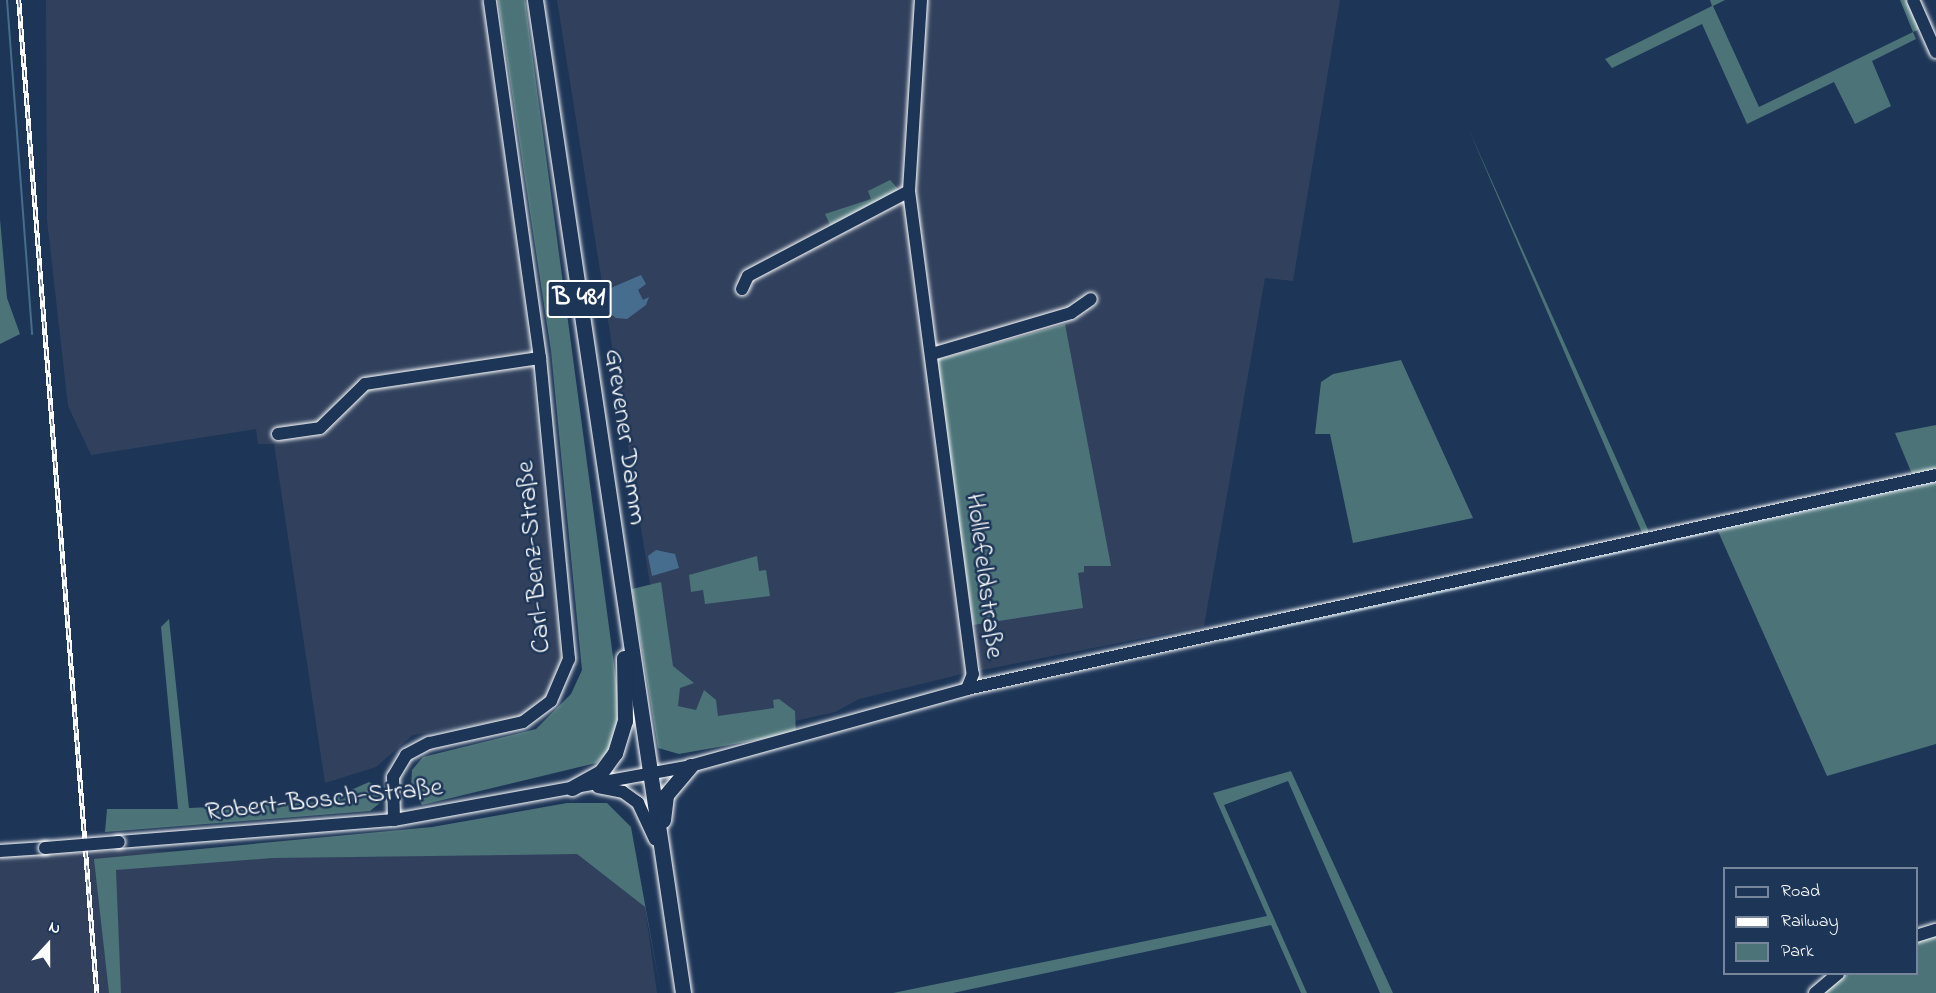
<!DOCTYPE html>
<html>
<head>
<meta charset="utf-8">
<style>
	body { margin:0 }
	#map { position:relative; width:1936px; height:993px; overflow:hidden; background:#1d3557; font-family:"Indie Flower",sans-serif }
	div>[style] { position:absolute }
	.built>* { inset:0; background:#31415d }
	.green>* { inset:0; background:#4b7378 }
	.water>* { inset:0; background:#466d8e }
	.stream>* { height:2px; margin:-1px; padding:0 1px; transform-origin:1px; border-radius:1px; background:#466d8e }
	.roads { filter:drop-shadow(0 0 2px #fff) drop-shadow(0 0 2px #fff) }
	.minor>* { height:12px; margin:-6px; padding:0 6px; transform-origin:6px; border-radius:6px; background:#1d3557 }
	.major>* { height:15px; margin:-7.5px; padding:0 7.5px; transform-origin:7.5px; border-radius:7.5px; background:#1d3557 }
	.rail>* { height:4.5px; margin-top:-2.25px; transform-origin:0; background:repeating-linear-gradient(90deg,#1d3557 0 7px,#fff 0 14px); box-sizing:border-box; border-block:2px solid #fff }
	.bridges { filter:drop-shadow(0 0 2px #fff) drop-shadow(0 0 2px #fff) }
	.minor-bridge>* { height:12px; margin:-6px; padding:0 6px; transform-origin:6px; border-radius:6px; background:#1d3557 }
	span { translate:-50% -50%; white-space:nowrap; text-align:center; line-height:1.15; -webkit-text-stroke:5px #1d3557; paint-order:stroke }
	.shield-label span { padding:2px 4px; background:#1d3557; border:2px solid; border-radius:4px; -webkit-text-stroke-width:0 }
	.shield-label { font-size:26px; color:#fff; font-weight:700 }
	.street-label { font-size:27px; color:#fff }
	.legend { position:absolute; left:1723px; top:867px; width:195px; height:108px; box-sizing:border-box; background:#1d3557; border:2px solid #77869a; margin:0; padding:8px 10px; list-style:none; font-size:18px; color:#fff }
	.legend li { display:flex; align-items:center; gap:12px; height:30px }
	.legend b { width:30px; border:2px solid #77869a }
	.north { position:absolute; left:18px; top:915px; width:60px; height:60px; -webkit-text-stroke:4px #1d3557; paint-order:stroke; rotate:21deg; font-size:16px; font-weight:700; line-height:24px; text-align:center; color:#fff }
	.north::after { content:''; display:block; margin:auto; width:21px; height:27px; background:#fff; clip-path:polygon(50% 0,100% 100%,50% 72%,0 100%) }
</style>
</head>
<body>
<div id="map">
	<div class="built">
		<div style="clip-path:polygon(46px 0,482px 0,526px 311px,562px 661px,544px 700px,517px 718px,413px 735px,376px 767px,325px 783px,274px 444px,258px 444px,256px 429px,91px 455px,68px 406px,47px 220px)"></div>
		<div style="clip-path:polygon(557px 0,1340px 0,1293px 281px,1265px 278px,1204px 626px,962px 674px,859px 699px,835px 712px,676px 748px)"></div>
		<div style="clip-path:polygon(97px 851px,577px 854px,645px 907px,657px 993px,0 993px,0 855px)"></div>
	</div>
	<div class="green">
		<div style="clip-path:polygon(498px 0,525px 0,622px 724px,613px 747px,596px 763px,422px 805px,411px 786px,412px 770px,423px 757px,536px 729px,571px 694px,582px 670px,551px 351px)"></div>
		<div style="clip-path:polygon(1710px 0,1725px 0,1713px 6px,1759px 107px,1913px 32px,1900px 0,1908px 0,1922px 28px,1913px 32px,1916px 39px,1872px 61px,1891px 106px,1855px 124px,1834px 82px,1747px 124px,1702px 24px,1612px 68px,1605px 59px,1712px 6px)"></div>
		<div style="clip-path:polygon(1469px 130px,1650px 534px,1643px 535px)"></div>
		<div style="clip-path:polygon(890px 180px,900px 191px,831px 227px,825px 214px,871px 199px,868px 191px)"></div>
		<div style="clip-path:polygon(0 219px,7px 298px,20px 334px,0 344px)"></div>
		<div style="clip-path:polygon(1065px 324px,1111px 566px,1084px 566px,1084px 572px,1078px 573px,1083px 608px,973px 625px,936px 360px)"></div>
		<div style="clip-path:polygon(1401px 360px,1473px 518px,1353px 543px,1330px 434px,1315px 434px,1321px 382px,1333px 374px)"></div>
		<div style="clip-path:polygon(1936px 425px,1936px 469px,1912px 474px,1895px 433px)"></div>
		<div style="clip-path:polygon(1936px 479px,1936px 744px,1827px 776px,1717px 529px)"></div>
		<div style="clip-path:polygon(757px 556px,759px 571px,766px 570px,770px 596px,705px 604px,703px 590px,691px 592px,689px 575px)"></div>
		<div style="clip-path:polygon(661px 582px,673px 666px,694px 683px,680px 688px,678px 706px,696px 710px,704px 690px,716px 700px,718px 716px,774px 708px,773px 700px,779px 699px,795px 711px,796px 733px,679px 754px,658px 748px,632px 589px)"></div>
		<div style="clip-path:polygon(169px 619px,189px 808px,324px 802px,369px 782px,381px 789px,380px 803px,370px 811px,105px 832px,107px 809px,178px 809px,161px 627px)"></div>
		<div style="clip-path:polygon(1291px 771px,1393px 993px,1380px 993px,1288px 781px,1224px 805px,1307px 993px,1301px 993px,1271px 925px,953px 993px,893px 993px,1267px 916px,1213px 793px)"></div>
		<div style="clip-path:polygon(567px 803px,607px 803px,631px 827px,661px 993px,645px 907px,577px 854px,272px 858px,116px 870px,121px 993px,109px 993px,94px 859px,432px 827px)"></div>
		<div style="clip-path:polygon(1936px 936px,1936px 993px,1822px 993px,1845px 974px,1916px 974px,1917px 942px)"></div>
	</div>
	<div class="water">
		<div style="clip-path:polygon(641px 275px,646px 284px,638px 290px,643px 300px,649px 297px,646px 305px,627px 319px,616px 318px,604px 309px,606px 290px)"></div>
		<div style="clip-path:polygon(656px 550px,675px 554px,679px 568px,652px 576px,648px 556px)"></div>
	</div>
	<div class="stream">
		<div style="left:7px;top:0;width:335px;rotate:85.7deg"></div>
		<div style="left:1225px;top:640px;width:728px;rotate:-12.53deg"></div>
	</div>
	<div class="roads">
		<div class="minor">
			<div style="left:921px;top:0;width:191px;rotate:93.6deg"></div>
			<div style="left:909px;top:191px;width:487px;rotate:82.5deg"></div>
			<div style="left:973px;top:674px;width:16px;rotate:112deg"></div>
			<div style="left:1913px;top:0;width:57px;rotate:66.1deg"></div>
			<div style="left:742px;top:289px;width:14px;rotate:-65deg"></div>
			<div style="left:748px;top:276px;width:182px;rotate:-27.8deg"></div>
			<div style="left:932px;top:354px;width:145px;rotate:-16.4deg"></div>
			<div style="left:1071px;top:313px;width:24px;rotate:-35deg"></div>
			<div style="left:278px;top:434px;width:42px;rotate:-8.1deg"></div>
			<div style="left:320px;top:428px;width:63px;rotate:-44.4deg"></div>
			<div style="left:365px;top:384px;width:177px;rotate:-8.5deg"></div>
			<div style="left:598px;top:787px;width:25px;rotate:11deg"></div>
			<div style="left:623px;top:792px;width:19px;rotate:36deg"></div>
			<div style="left:638px;top:803px;width:40px;rotate:65deg"></div>
			<div style="left:394px;top:820px;width:43px;rotate:-91.3deg"></div>
			<div style="left:393px;top:777px;width:26px;rotate:-59deg"></div>
			<div style="left:406px;top:755px;width:26px;rotate:-28deg"></div>
			<div style="left:429px;top:743px;width:96px;rotate:-12.6deg"></div>
			<div style="left:523px;top:722px;width:35px;rotate:-37deg"></div>
			<div style="left:551px;top:701px;width:46px;rotate:-66.8deg"></div>
			<div style="left:569px;top:659px;width:302px;rotate:-95.5deg"></div>
			<div style="left:540px;top:358px;width:361px;rotate:-98deg"></div>
			<div style="left:119px;top:842px;width:276px;rotate:-4.6deg"></div>
			<div style="left:394px;top:820px;width:301px;rotate:-10.3deg"></div>
			<div style="left:690px;top:766px;width:288px;rotate:-15.5deg"></div>
			<div style="left:967px;top:689px;width:992px;rotate:-12.45deg"></div>
			<div style="left:0;top:851px;width:45px;rotate:-3.8deg"></div>
			<div style="left:1916px;top:936px;width:21px;rotate:-17deg"></div>
			<div style="left:1815px;top:993px;width:30px;rotate:-40deg"></div>
		</div>
		<div class="major">
			<div style="left:535px;top:0;width:1004px;rotate:81.52deg"></div>
			<div style="left:572px;top:788px;width:33px;rotate:-29deg"></div>
			<div style="left:601px;top:772px;width:24px;rotate:-54deg"></div>
			<div style="left:615px;top:753px;width:34px;rotate:-73deg"></div>
			<div style="left:625px;top:721px;width:63px;rotate:-90.9deg"></div>
			<div style="left:663px;top:820px;width:25px;rotate:-83deg"></div>
			<div style="left:666px;top:795px;width:38px;rotate:-50deg"></div>
		</div>
	</div>
	<div class="rail">
		<div style="left:19px;top:0;width:996px;rotate:85.51deg"></div>
	</div>
	<div class="bridges">
		<div class="minor-bridge">
			<div style="left:45px;top:848px;width:74px;rotate:-4.6deg"></div>
		</div>
	</div>
	<div class="shield-label">
		<span style="left:579px;top:299px">B 481</span>
	</div>
	<div class="street-label">
		<span style="left:625px;top:437px;rotate:82deg">Grevener Damm</span>
		<span style="left:534px;top:557px;rotate:-95deg">Carl-Benz-Straße</span>
		<span style="left:984px;top:576px;rotate:83deg">Hollefeldstraße</span>
		<span style="left:324px;top:800px;rotate:-6deg">Robert-Bosch-Straße</span>
	</div>
	<ul class="legend">
	<li><b style="height:8px;background:#1d3557"></b>Road</li>
	<li><b style="height:8px;background:#fff"></b>Railway</li>
	<li><b style="height:16px;background:#4b7378"></b>Park</li>
	</ul>
	<div class="north">N</div>
</div>
</body>
</html>
